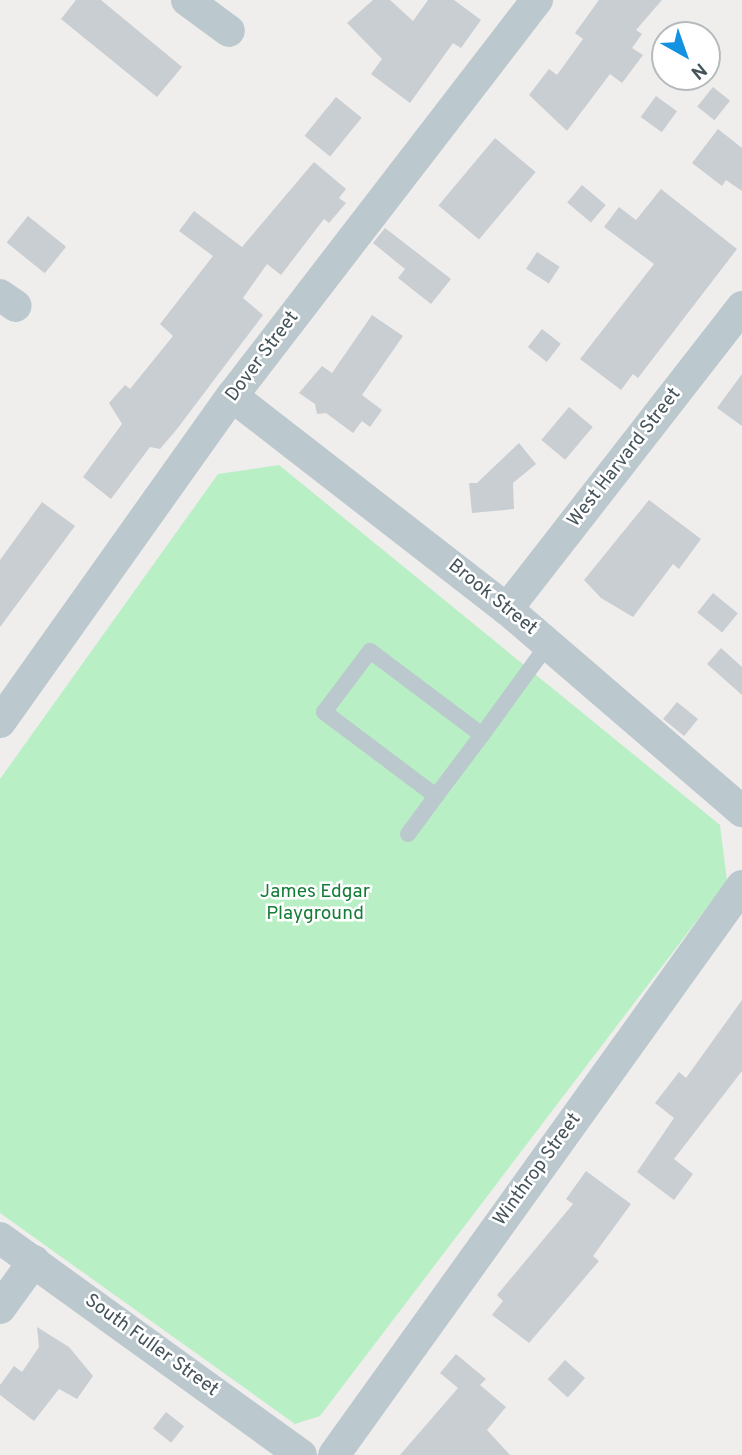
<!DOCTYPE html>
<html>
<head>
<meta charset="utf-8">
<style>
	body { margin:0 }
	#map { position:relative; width:742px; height:1455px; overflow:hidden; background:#f0eded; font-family:Overpass,sans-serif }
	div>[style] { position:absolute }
	.green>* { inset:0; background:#b9efc5 }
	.building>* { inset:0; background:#c9ced2; transform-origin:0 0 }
	.service>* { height:16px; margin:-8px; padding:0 8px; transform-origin:8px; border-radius:8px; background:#bbc8cd }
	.minor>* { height:32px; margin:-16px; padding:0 16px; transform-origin:16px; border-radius:16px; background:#bbc8cd }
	span { translate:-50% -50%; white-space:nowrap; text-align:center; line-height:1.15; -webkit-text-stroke:5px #fff; paint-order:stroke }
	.street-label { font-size:19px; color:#45545b }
	.park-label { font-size:19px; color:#147d37 }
	.north { position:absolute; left:651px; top:21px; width:70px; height:70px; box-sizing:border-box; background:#fff; border:2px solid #b5bbbd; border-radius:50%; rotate:140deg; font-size:19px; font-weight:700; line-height:28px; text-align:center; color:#45545b }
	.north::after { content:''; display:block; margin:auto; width:24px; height:32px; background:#1492e2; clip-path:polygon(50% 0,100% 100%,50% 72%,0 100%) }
</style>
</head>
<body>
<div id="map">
	<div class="green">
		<div style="clip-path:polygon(279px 465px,720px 825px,727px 881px,320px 1416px,295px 1424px,0 1213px,0 779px,218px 474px)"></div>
	</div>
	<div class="building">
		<div style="clip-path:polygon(76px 0,101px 0,182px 67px,157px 97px,61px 19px)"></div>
		<div style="clip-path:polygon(373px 0,390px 0,413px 21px,428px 0,454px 0,481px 20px,461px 48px,453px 43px,410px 103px,371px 74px,382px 59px,347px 23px)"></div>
		<div style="clip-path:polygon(599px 0,662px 0,636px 30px,642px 34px,632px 48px,643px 55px,622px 83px,610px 74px,567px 131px,529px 95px,549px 69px,557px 75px,583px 39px,575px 33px)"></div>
		<div style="left:713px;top:87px;width:22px;height:25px;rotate:39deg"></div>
		<div style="left:656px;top:96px;width:26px;height:26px;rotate:36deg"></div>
		<div style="left:336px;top:97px;width:33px;height:50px;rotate:39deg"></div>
		<div style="clip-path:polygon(718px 129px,742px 148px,742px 191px,726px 180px,722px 186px,692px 163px)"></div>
		<div style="left:495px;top:138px;width:53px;height:88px;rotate:40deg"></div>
		<div style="clip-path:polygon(314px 162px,346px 189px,339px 198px,346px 203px,329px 223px,324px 219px,281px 275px,267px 264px,243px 298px,263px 315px,177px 429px,160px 449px,150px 447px,111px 499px,83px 477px,122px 424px,109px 403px,125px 385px,130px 389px,173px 336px,160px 324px,213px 256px,179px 231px,194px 211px,242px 247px)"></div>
		<div style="left:582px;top:185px;width:31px;height:23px;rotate:40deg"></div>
		<div style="clip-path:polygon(661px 189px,737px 249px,638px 378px,633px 374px,621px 390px,580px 359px,654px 264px,604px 227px,619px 207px,636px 220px)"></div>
		<div style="left:28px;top:216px;width:49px;height:34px;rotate:39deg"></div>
		<div style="clip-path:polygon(385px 228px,451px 279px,431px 304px,398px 278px,405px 269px,373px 243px)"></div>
		<div style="left:537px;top:252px;width:27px;height:20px;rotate:33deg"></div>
		<div style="clip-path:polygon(372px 315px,403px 336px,362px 395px,382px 410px,370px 427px,362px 421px,353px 433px,326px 413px,317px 414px,315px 404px,299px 393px,322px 366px,332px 373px)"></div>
		<div style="left:542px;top:329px;width:24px;height:23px;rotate:38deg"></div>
		<div style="clip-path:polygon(742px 374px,742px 426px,717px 408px)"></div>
		<div style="left:569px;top:407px;width:31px;height:43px;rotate:40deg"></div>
		<div style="clip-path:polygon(519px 443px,536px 464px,513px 483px,514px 509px,472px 513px,469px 483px,477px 483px)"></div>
		<div style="clip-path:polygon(649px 500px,701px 539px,679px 569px,673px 564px,633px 617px,601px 598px,584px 580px)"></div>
		<div style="clip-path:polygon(42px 502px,75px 526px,0 627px,0 560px)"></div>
		<div style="left:713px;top:593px;width:32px;height:25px;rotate:39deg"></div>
		<div style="clip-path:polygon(721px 648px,742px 667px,742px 695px,707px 664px)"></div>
		<div style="left:677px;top:702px;width:27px;height:22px;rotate:39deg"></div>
		<div style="clip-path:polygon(742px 1000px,742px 1071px,674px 1159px,693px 1174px,674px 1200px,637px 1172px,674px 1118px,655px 1103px,679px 1072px,686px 1078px)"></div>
		<div style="clip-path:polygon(586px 1171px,631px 1204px,593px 1256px,599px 1261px,529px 1343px,492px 1315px,503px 1301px,497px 1295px,573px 1204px,566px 1199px)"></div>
		<div style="clip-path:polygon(37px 1327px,69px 1347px,93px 1376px,77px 1399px,59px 1389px,34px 1421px,0 1395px,0 1385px,14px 1366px,22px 1372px,39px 1347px)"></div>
		<div style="clip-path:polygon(456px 1354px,486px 1379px,480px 1385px,506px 1407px,487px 1430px,510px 1455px,400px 1455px,458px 1388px,440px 1373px)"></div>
		<div style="left:565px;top:1360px;width:27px;height:26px;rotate:42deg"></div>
		<div style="left:166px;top:1412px;width:23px;height:21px;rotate:38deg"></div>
	</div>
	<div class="service">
		<div style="left:482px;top:735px;width:140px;rotate:-143.1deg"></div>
		<div style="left:370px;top:651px;width:76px;rotate:127deg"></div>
		<div style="left:324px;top:712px;width:140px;rotate:36.9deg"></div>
		<div style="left:436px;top:796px;width:76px;rotate:-53deg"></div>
		<div style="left:482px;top:735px;width:112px;rotate:-54deg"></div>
		<div style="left:408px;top:834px;width:47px;rotate:-53.6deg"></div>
	</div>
	<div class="minor">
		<div style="left:187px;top:0;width:52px;rotate:36.4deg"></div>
		<div style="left:0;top:295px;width:19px;rotate:35deg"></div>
		<div style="left:232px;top:396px;width:348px;rotate:37.8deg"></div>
		<div style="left:507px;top:609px;width:310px;rotate:40.7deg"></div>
		<div style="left:507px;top:609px;width:383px;rotate:-52.1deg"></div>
		<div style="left:0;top:722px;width:400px;rotate:-54.6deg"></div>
		<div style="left:232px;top:396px;width:500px;rotate:-52.4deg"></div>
		<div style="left:0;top:1238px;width:371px;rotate:35.8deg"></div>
		<div style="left:0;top:1308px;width:58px;rotate:-54.1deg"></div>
		<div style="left:334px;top:1455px;width:700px;rotate:-54.36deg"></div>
	</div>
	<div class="street-label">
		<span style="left:263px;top:357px;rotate:-53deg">Dover Street</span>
		<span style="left:625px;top:458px;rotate:-52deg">West Harvard Street</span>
		<span style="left:492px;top:598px;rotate:39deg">Brook Street</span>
		<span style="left:538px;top:1170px;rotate:-54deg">Winthrop Street</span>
		<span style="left:151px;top:1346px;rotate:36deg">South Fuller Street</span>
	</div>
	<div class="park-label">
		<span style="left:315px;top:904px">James Edgar<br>Playground</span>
	</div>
	<div class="north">N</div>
</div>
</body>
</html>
